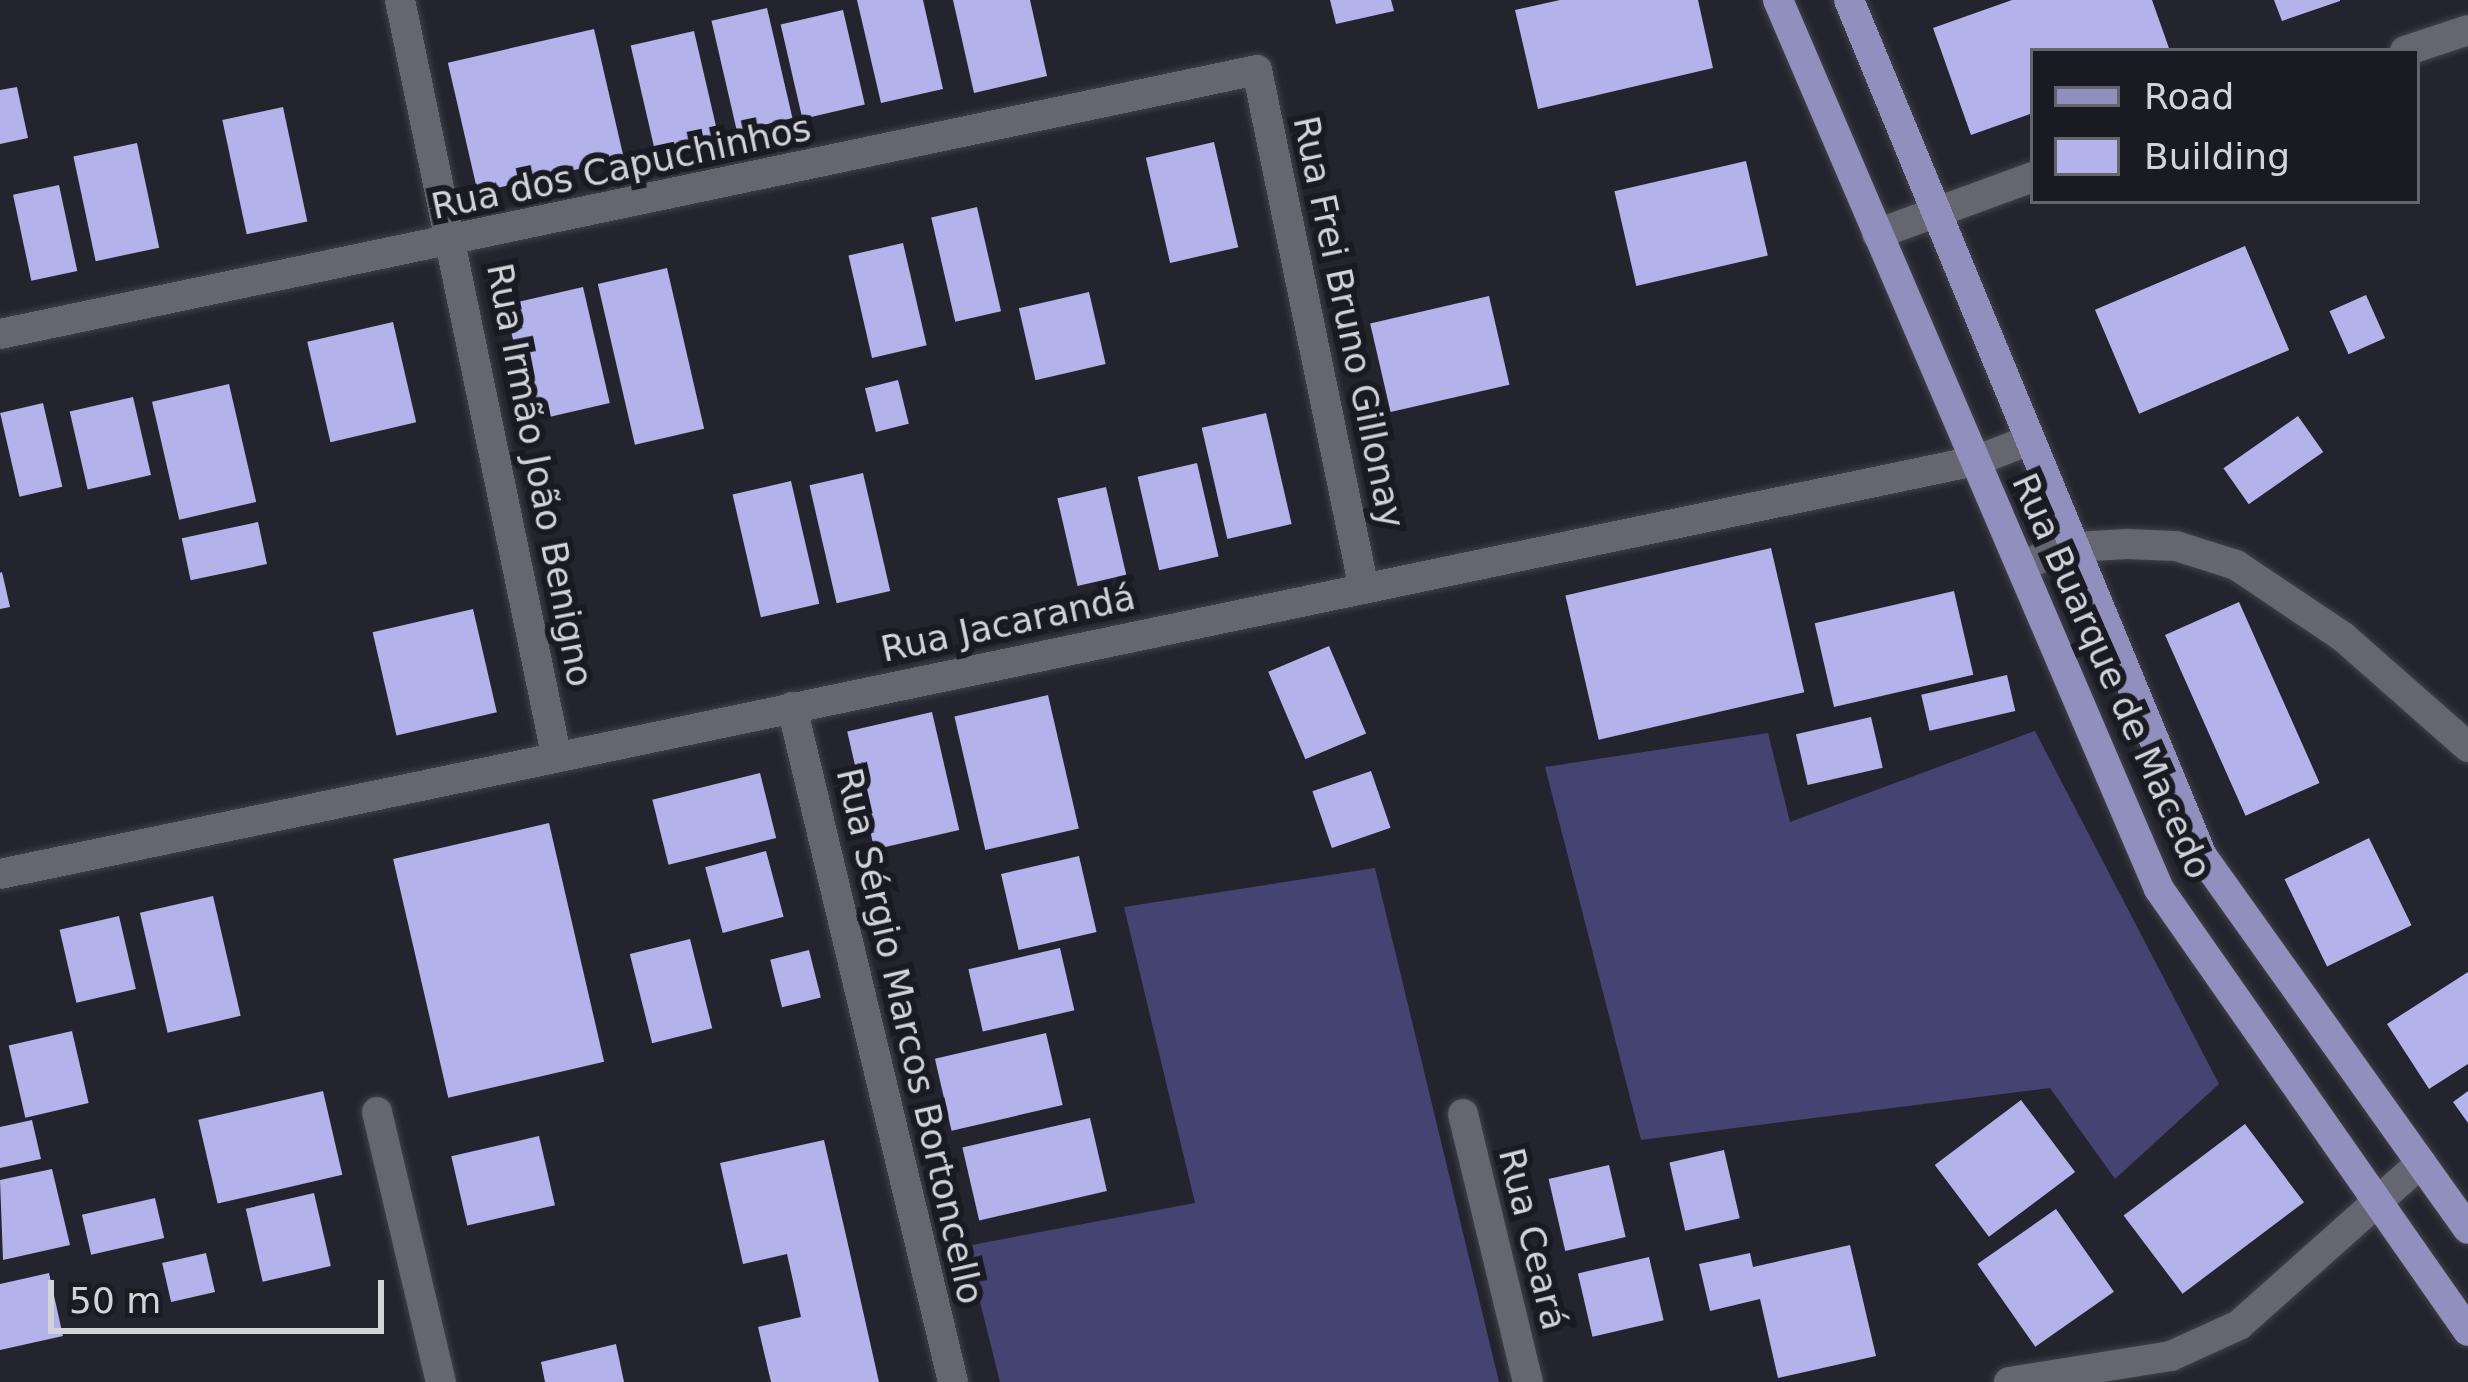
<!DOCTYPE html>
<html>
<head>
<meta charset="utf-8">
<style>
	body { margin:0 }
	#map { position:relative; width:2468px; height:1382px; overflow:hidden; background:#23242d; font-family:"DejaVu Sans",sans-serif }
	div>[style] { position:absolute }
	.forest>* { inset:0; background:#454372 }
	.building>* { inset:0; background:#b3b2ea; transform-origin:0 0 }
	.roads { filter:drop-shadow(0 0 3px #404148) drop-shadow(0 0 3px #404148) }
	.minor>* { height:30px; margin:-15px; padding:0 15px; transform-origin:15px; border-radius:15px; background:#666671 }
	.major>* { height:30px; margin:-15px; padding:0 15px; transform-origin:15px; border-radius:15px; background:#908fbd }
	span { translate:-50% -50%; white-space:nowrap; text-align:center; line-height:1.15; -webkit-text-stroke:12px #1a1a23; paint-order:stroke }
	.street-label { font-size:36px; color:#d3d4da }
	.legend { position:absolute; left:2030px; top:48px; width:390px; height:156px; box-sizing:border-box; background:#1a1a23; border:3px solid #64646c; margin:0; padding:15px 21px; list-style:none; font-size:36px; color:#d3d4da }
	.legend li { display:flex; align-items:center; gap:24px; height:60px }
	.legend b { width:60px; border:3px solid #64646c }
	.scale { position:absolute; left:48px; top:1280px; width:336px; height:54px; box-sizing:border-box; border:6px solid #d3d4da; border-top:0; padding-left:15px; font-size:36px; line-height:42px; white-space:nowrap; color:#d3d4da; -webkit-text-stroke:9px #1a1a23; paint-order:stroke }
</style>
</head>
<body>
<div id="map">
	<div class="forest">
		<div style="clip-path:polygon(2035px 731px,2219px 1084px,2115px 1179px,2050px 1088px,1641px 1140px,1545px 767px,1768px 733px,1790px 822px)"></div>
		<div style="clip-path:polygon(1375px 868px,1499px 1382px,1000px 1382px,966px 1246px,1195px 1203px,1124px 907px)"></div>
	</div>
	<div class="building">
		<div style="clip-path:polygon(857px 0,923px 0,943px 89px,881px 103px)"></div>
		<div style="clip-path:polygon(953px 0,1030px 0,1047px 76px,974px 93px)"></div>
		<div style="clip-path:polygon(1330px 0,1391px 0,1394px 11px,1336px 24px)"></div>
		<div style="clip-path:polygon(1560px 0,1698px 0,1713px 68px,1538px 109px,1515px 10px)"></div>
		<div style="clip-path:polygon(2012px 0,2152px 0,2170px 51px,2033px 51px,2033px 113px,1971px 135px,1933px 28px)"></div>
		<div style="clip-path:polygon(2274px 0,2340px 0,2340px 1px,2282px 21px)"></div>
		<div style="left:767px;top:8px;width:113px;height:57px;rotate:77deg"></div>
		<div style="left:843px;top:10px;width:97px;height:64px;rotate:77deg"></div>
		<div style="left:594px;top:29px;width:133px;height:150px;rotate:77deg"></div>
		<div style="left:694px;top:31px;width:106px;height:65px;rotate:77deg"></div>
		<div style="clip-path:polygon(17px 87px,28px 138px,0 144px,0 90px)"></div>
		<div style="left:283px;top:107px;width:117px;height:62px;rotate:78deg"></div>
		<div style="left:1214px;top:142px;width:108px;height:70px;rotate:77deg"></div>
		<div style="left:137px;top:143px;width:107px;height:65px;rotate:78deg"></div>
		<div style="left:1746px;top:161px;width:97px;height:135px;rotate:77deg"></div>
		<div style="left:59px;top:185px;width:88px;height:47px;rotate:78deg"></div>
		<div style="left:977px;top:207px;width:107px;height:47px;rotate:77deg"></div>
		<div style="left:903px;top:243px;width:105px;height:56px;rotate:77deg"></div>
		<div style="left:2245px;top:246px;width:113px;height:163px;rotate:67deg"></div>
		<div style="left:667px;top:268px;width:165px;height:71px;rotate:77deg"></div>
		<div style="left:583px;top:287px;width:119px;height:80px;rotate:77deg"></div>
		<div style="left:1089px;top:292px;width:74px;height:72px;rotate:77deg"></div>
		<div style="left:2366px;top:295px;width:47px;height:40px;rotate:66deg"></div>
		<div style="left:1489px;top:296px;width:91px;height:122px;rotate:77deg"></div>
		<div style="left:393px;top:322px;width:103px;height:88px;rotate:77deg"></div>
		<div style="left:898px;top:380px;width:45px;height:34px;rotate:76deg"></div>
		<div style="left:229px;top:384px;width:121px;height:79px;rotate:77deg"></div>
		<div style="left:133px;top:397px;width:80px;height:65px;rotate:77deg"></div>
		<div style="left:43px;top:403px;width:86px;height:44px;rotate:77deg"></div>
		<div style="left:1266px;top:413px;width:114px;height:66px;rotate:77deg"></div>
		<div style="left:2298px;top:416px;width:44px;height:91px;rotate:55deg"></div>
		<div style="left:1197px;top:463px;width:96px;height:61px;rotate:77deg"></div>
		<div style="left:863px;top:473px;width:121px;height:55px;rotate:77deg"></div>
		<div style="left:791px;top:481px;width:126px;height:60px;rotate:77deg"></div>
		<div style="left:1106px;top:487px;width:90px;height:50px;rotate:77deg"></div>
		<div style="left:258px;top:522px;width:43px;height:78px;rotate:78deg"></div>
		<div style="left:1771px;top:548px;width:148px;height:211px;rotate:77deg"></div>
		<div style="clip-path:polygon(2px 572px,10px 607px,0 609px,0 573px)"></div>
		<div style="left:1954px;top:591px;width:86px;height:143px;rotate:77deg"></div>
		<div style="left:2239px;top:602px;width:198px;height:81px;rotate:66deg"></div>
		<div style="left:473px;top:609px;width:106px;height:103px;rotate:77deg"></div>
		<div style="left:1329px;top:646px;width:95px;height:66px;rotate:67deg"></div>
		<div style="left:2007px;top:675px;width:37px;height:88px;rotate:77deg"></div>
		<div style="left:1048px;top:695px;width:137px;height:96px;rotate:77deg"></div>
		<div style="left:932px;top:712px;width:121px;height:87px;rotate:77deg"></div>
		<div style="left:1871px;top:717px;width:52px;height:77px;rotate:77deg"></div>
		<div style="left:1371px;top:771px;width:60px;height:62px;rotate:71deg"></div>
		<div style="left:760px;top:773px;width:67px;height:111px;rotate:76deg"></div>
		<div style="left:549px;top:823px;width:245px;height:160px;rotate:77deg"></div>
		<div style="left:2369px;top:838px;width:97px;height:94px;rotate:64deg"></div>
		<div style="left:766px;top:851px;width:68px;height:63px;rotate:75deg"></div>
		<div style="left:1079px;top:856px;width:78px;height:80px;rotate:77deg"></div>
		<div style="left:213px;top:896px;width:123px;height:75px;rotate:77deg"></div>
		<div style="left:119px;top:916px;width:75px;height:61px;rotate:77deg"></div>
		<div style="left:690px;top:939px;width:92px;height:62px;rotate:76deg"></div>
		<div style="left:1060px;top:948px;width:64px;height:94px;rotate:77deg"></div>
		<div style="left:809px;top:950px;width:49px;height:40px;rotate:76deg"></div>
		<div style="clip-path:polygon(2468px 972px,2468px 1064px,2429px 1089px,2387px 1024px)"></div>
		<div style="left:72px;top:1031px;width:74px;height:65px;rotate:77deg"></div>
		<div style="left:1046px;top:1033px;width:74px;height:114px;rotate:77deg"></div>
		<div style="left:323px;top:1091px;width:86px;height:128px;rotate:77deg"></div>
		<div style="clip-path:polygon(2468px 1091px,2468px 1123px,2453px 1102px)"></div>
		<div style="left:2021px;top:1100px;width:90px;height:108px;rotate:53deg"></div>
		<div style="left:1090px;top:1118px;width:75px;height:131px;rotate:77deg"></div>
		<div style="clip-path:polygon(32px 1120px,41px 1159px,0 1168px,0 1127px)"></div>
		<div style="left:2245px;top:1124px;width:98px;height:152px;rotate:53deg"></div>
		<div style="left:539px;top:1136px;width:71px;height:90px;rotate:77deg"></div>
		<div style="clip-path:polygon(824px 1140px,847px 1240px,879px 1382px,771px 1382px,758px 1327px,801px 1317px,787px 1254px,743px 1264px,720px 1163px)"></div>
		<div style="left:1724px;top:1150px;width:70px;height:56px;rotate:77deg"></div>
		<div style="left:1609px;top:1165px;width:74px;height:62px;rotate:77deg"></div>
		<div style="clip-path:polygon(52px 1169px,70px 1245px,3px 1260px,0 1180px)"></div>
		<div style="left:314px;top:1193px;width:75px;height:70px;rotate:77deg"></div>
		<div style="left:155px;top:1198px;width:41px;height:75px;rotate:77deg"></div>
		<div style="left:2056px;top:1209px;width:101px;height:96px;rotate:55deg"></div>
		<div style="clip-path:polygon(1850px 1245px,1876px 1356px,1778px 1378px,1760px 1299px,1710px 1311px,1699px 1264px,1750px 1253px,1753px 1267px)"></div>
		<div style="left:206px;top:1253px;width:40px;height:45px;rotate:77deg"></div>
		<div style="left:1649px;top:1257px;width:65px;height:73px;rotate:77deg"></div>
		<div style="clip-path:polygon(49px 1273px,63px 1336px,0 1350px,0 1284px)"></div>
		<div style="clip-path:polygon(616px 1344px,624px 1382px,545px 1382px,541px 1362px)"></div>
	</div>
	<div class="roads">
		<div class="minor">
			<div style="left:400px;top:0;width:770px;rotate:78.31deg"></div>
			<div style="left:2405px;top:51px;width:66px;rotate:-18.4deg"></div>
			<div style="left:1877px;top:234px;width:166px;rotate:-20.1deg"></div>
			<div style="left:0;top:334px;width:1284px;rotate:-11.86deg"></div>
			<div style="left:1257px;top:70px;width:530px;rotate:78.35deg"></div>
			<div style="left:2024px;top:564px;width:53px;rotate:-18.8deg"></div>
			<div style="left:2074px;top:547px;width:53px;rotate:-3.2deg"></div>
			<div style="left:2127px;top:544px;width:49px;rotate:2.3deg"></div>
			<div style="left:2176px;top:546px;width:63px;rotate:17.6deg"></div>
			<div style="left:2236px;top:565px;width:129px;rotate:33.9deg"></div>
			<div style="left:2343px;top:637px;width:167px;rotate:41.3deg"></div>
			<div style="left:792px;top:707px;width:694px;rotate:76.58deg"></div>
			<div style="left:0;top:874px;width:2018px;rotate:-11.81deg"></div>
			<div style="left:1975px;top:461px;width:59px;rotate:-20.9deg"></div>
			<div style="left:377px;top:1112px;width:277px;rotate:76.7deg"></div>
			<div style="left:1463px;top:1114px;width:276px;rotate:76.4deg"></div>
			<div style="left:2009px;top:1382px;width:164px;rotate:-9.1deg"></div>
			<div style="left:2171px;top:1356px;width:75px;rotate:-24.5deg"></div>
			<div style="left:2239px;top:1325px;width:244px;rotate:-41.7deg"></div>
		</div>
		<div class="major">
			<div style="left:1778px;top:0;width:967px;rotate:66.8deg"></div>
			<div style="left:2159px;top:889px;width:539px;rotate:55.04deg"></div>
			<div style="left:1849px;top:0;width:926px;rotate:67.59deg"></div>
			<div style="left:2202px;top:856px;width:458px;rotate:54.5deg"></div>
		</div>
	</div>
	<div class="street-label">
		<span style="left:621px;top:167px;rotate:-12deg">Rua dos Capuchinhos</span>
		<span style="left:1349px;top:322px;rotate:78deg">Rua Frei Bruno Gillonay</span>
		<span style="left:540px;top:475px;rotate:79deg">Rua Irmão João Benigno</span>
		<span style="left:1008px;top:623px;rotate:-12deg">Rua Jacarandá</span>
		<span style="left:2112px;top:676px;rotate:66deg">Rua Buarque de Macedo</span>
		<span style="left:910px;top:1036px;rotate:77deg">Rua Sérgio Marcos Bortoncello</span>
		<span style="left:1533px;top:1239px;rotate:76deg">Rua Ceará</span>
	</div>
	<ul class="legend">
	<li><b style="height:15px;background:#908fbd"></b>Road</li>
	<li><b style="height:33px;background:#b3b2ea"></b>Building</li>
	</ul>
	<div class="scale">50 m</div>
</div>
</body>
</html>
